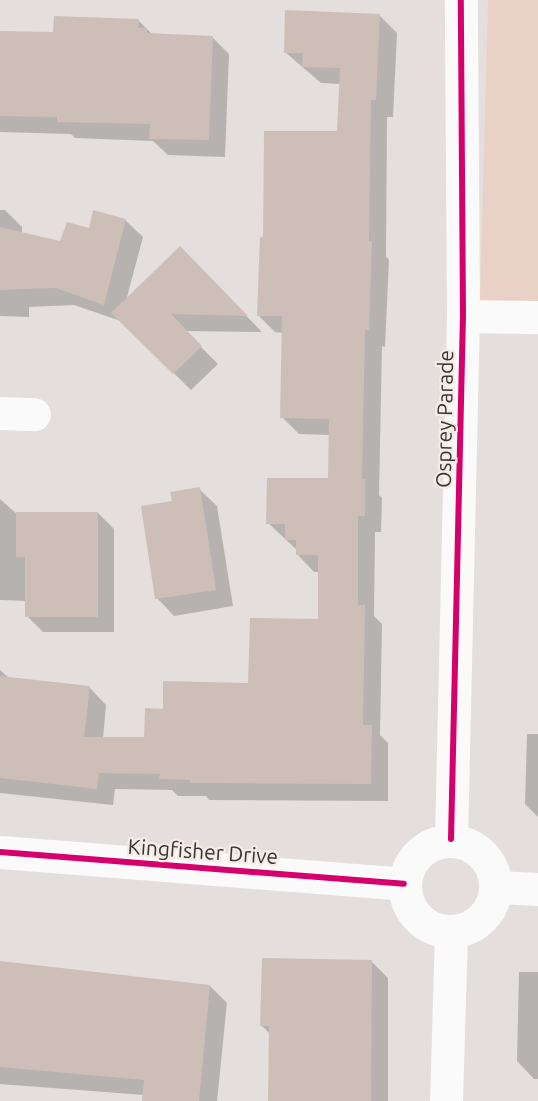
<!DOCTYPE html>
<html>
<head>
<meta charset="utf-8">
<style>
	body { margin:0 }
	#map { position:relative; width:538px; height:1101px; overflow:hidden; background:#e4dfdc; font-family:Ubuntu,sans-serif }
	div>[style] { position:absolute }
	.green>* { inset:0; background:#e9d2c5 }
	.shadow>* { inset:0; background:#0003 }
	.building>* { inset:0; background:#cdbfb8 }
	.minor>* { height:33px; margin:-16.5px; padding:0 16.5px; transform-origin:16.5px; border-radius:16.5px; background:#fbfafa }
	.minor>.ring { margin:-16.5px; padding:0; box-sizing:content-box; background:none; border:33px solid #fbfafa; border-radius:50% }
	.cycleway>* { height:6px; margin:-3px; padding:0 3px; transform-origin:3px; border-radius:3px; background:#d6006c }
	span { translate:-50% -50%; white-space:nowrap; text-align:center; line-height:1.15; -webkit-text-stroke:4.5px #f5ece6; paint-order:stroke }
	.street-label { font-size:21px; color:#393533 }
</style>
</head>
<body>
<div id="map">
	<div class="green">
		<div style="clip-path:polygon(488px 0,538px 0,538px 304px,480px 302px)"></div>
	</div>
	<div class="shadow">
		<div style="clip-path:polygon(380px 16px,397px 33px,393px 117px,387px 117px,386px 256px,389px 260px,385px 347px,382px 346px,379px 495px,382px 498px,381px 532px,375px 532px,374px 616px,382px 624px,380px 735px,388px 743px,388px 801px,209px 800px,206px 796px,178px 796px,172px 790px,115px 789px,113px 805px,0 793px,0 670px,9px 678px,89px 687px,106px 705px,103px 739px,146px 739px,164px 710px,250px 685px,320px 621px,320px 572px,314px 572px,297px 554px,297px 550px,268px 523px,329px 480px,330px 435px,299px 434px,282px 417px,283px 333px,275px 332px,258px 315px,264px 239px,338px 133px,341px 84px,321px 83px,285px 52px)"></div>
		<div style="clip-path:polygon(138px 20px,153px 35px,212px 37px,229px 54px,225px 157px,168px 155px,153px 141px,75px 138px,71px 134px,0 132px,0 32px,55px 33px)"></div>
		<div style="clip-path:polygon(0 210px,5px 210px,22px 227px,22px 234px,61px 243px,90px 230px,125px 220px,143px 237px,126px 301px,180px 248px,262px 332px,185px 331px,218px 364px,191px 390px,121px 321px,74px 305px,29px 307px,29px 317px,0 316px)"></div>
		<div style="clip-path:polygon(199px 489px,217px 506px,233px 606px,174px 616px,157px 598px,174px 503px)"></div>
		<div style="clip-path:polygon(0 499px,17px 514px,98px 513px,114px 529px,114px 632px,43px 632px,27px 616px,27px 601px,0 600px)"></div>
		<div style="clip-path:polygon(527px 734px,538px 734px,538px 817px,525px 804px)"></div>
		<div style="clip-path:polygon(371px 961px,388px 978px,388px 1101px,269px 1101px,270px 1034px,262px 1026px)"></div>
		<div style="clip-path:polygon(519px 972px,538px 972px,538px 1079px,534px 1079px,517px 1061px)"></div>
		<div style="clip-path:polygon(0 973px,210px 986px,227px 1003px,217px 1101px,145px 1101px,144px 1095px,0 1084px)"></div>
	</div>
	<div class="building">
		<div style="clip-path:polygon(285px 10px,380px 14px,376px 100px,371px 100px,369px 241px,372px 241px,369px 330px,365px 330px,362px 479px,365px 479px,365px 516px,358px 516px,358px 605px,365px 605px,363px 725px,372px 725px,371px 784px,190px 783px,190px 780px,159px 779px,160px 774px,99px 773px,97px 789px,0 778px,0 676px,90px 686px,84px 737px,144px 737px,145px 708px,163px 709px,163px 681px,248px 683px,250px 618px,318px 619px,318px 555px,296px 555px,296px 540px,285px 540px,285px 524px,266px 524px,267px 478px,328px 478px,329px 419px,280px 418px,282px 316px,257px 316px,260px 237px,263px 237px,264px 131px,337px 131px,340px 68px,302px 67px,303px 53px,284px 53px)"></div>
		<div style="clip-path:polygon(54px 16px,139px 19px,138px 28px,147px 28px,147px 33px,213px 36px,209px 140px,149px 139px,150px 124px,57px 122px,57px 117px,0 116px,0 31px,53px 32px)"></div>
		<div style="clip-path:polygon(93px 210px,126px 219px,104px 305px,56px 288px,0 290px,0 227px,60px 241px,67px 222px,89px 228px)"></div>
		<div style="clip-path:polygon(180px 246px,248px 316px,171px 314px,202px 346px,173px 374px,111px 313px)"></div>
		<div style="clip-path:polygon(200px 487px,216px 590px,155px 599px,141px 506px,172px 501px,170px 492px)"></div>
		<div style="clip-path:polygon(16px 512px,98px 512px,98px 617px,25px 617px,25px 557px,16px 557px)"></div>
		<div style="clip-path:polygon(262px 958px,372px 960px,371px 1101px,268px 1101px,269px 1026px,260px 1026px)"></div>
		<div style="clip-path:polygon(0 961px,210px 985px,199px 1101px,142px 1101px,144px 1080px,0 1067px)"></div>
	</div>
	<div class="minor">
		<div style="left:463px;top:316px;width:75px;rotate:0.8deg"></div>
		<div style="left:0;top:413px;width:34px;rotate:2deg"></div>
		<div style="left:451px;top:839px;width:523px;rotate:-88.69deg"></div>
		<div style="left:463px;top:316px;width:316px;rotate:-90.4deg"></div>
		<div class="ring" style="left:405px;top:841px;width:57px;height:57px"></div>
		<div style="left:0;top:852px;width:405px;rotate:4.5deg"></div>
		<div style="left:497px;top:887px;width:41px;rotate:2.8deg"></div>
		<div style="left:446px;top:1101px;width:169px;rotate:-88.3deg"></div>
	</div>
	<div class="cycleway">
		<div style="left:451px;top:839px;width:523px;rotate:-88.69deg"></div>
		<div style="left:463px;top:316px;width:316px;rotate:-90.4deg"></div>
		<div style="left:0;top:852px;width:405px;rotate:4.5deg"></div>
	</div>
	<div class="street-label">
		<span style="left:444px;top:419px;rotate:-89deg">Osprey Parade</span>
		<span style="left:203px;top:851px;rotate:4deg">Kingfisher Drive</span>
	</div>
</div>
</body>
</html>
